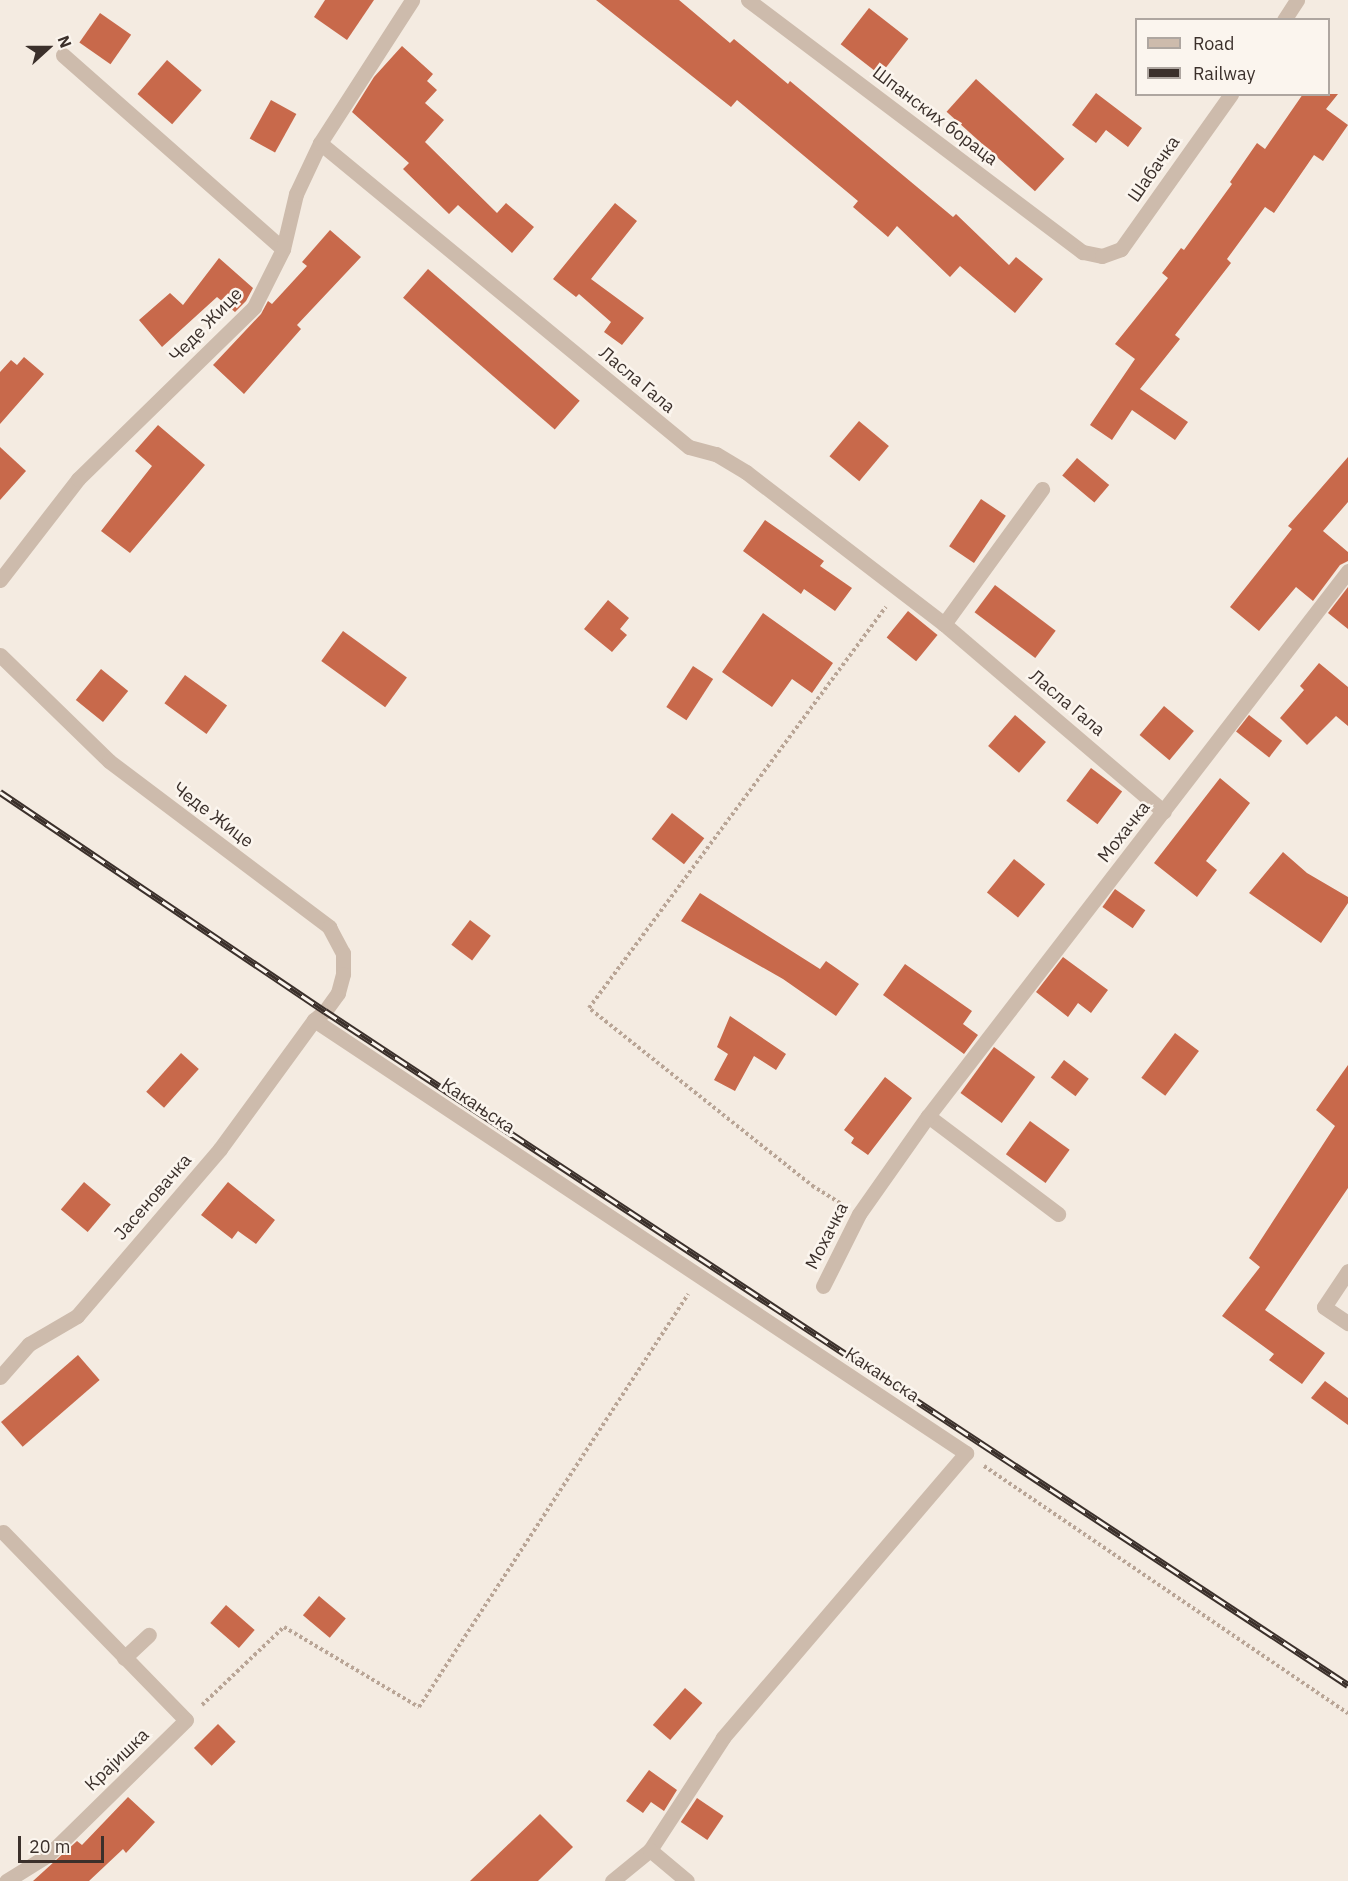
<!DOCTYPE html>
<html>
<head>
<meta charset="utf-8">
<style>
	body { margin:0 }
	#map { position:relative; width:1348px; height:1881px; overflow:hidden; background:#f4ebe1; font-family:"IBM Plex Sans",sans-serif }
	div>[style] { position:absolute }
	.building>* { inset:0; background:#c8694b; transform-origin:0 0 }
	.path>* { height:4px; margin-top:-2px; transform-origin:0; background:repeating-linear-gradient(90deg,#b9a596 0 3px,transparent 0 6px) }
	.minor>* { height:15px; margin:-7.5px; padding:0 7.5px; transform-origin:7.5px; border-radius:7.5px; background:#cdbbac }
	.rail>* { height:7px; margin-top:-3.5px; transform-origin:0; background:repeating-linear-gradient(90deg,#fbf5ee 0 14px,#3b302b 0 28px); box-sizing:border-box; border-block:2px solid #3b302b }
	span { translate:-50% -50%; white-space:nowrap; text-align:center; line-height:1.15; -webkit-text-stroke:5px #fbf5ee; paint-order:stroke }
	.street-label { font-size:18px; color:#3b302b }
	.legend { position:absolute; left:1135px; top:18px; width:195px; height:78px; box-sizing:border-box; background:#fbf5ee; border:2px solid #aea6a0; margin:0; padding:8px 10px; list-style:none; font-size:18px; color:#3b302b }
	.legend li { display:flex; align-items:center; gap:12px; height:30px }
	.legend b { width:30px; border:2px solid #aea6a0 }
	.north { position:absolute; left:18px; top:18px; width:60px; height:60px; -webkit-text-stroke:4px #fbf5ee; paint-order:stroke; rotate:69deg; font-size:16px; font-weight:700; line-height:24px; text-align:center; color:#3b302b }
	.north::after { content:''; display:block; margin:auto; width:21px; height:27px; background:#3b302b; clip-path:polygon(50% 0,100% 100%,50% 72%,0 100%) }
	.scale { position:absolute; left:18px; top:1836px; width:86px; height:27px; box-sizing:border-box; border:3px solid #3b302b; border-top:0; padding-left:8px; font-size:18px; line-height:21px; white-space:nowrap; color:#3b302b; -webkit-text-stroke:4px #fbf5ee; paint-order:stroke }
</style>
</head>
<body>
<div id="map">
	<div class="building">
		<div style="clip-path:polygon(325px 0,374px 0,347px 40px,314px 17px)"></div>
		<div style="clip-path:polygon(596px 0,679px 0,730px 43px,734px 39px,788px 84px,790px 81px,953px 217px,956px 214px,1009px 265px,1016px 257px,1043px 279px,1015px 313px,960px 266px,950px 277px,897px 226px,888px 237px,853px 207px,858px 201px,737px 100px,731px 107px)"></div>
		<div style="left:869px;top:8px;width:50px;height:46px;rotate:38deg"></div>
		<div style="left:100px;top:13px;width:38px;height:36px;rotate:35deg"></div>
		<div style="clip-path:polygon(402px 46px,433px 74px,427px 81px,437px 90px,425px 103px,444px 120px,425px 142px,497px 213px,506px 203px,534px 227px,512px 253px,458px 205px,449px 214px,403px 169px,409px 163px,352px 112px,374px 77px)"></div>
		<div style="left:167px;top:60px;width:46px;height:45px;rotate:41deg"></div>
		<div style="left:976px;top:79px;width:119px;height:44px;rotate:42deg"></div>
		<div style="clip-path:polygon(1096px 93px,1142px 128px,1128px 147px,1106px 130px,1096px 143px,1072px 125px)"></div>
		<div style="clip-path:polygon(1303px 94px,1338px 94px,1326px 109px,1348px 125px,1323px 161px,1314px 155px,1274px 213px,1265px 207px,1227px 259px,1231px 263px,1175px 335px,1180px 339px,1140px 389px,1188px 422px,1175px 440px,1132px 410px,1112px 440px,1090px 425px,1135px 359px,1115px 344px,1168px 278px,1162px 273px,1181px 248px,1184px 250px,1232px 184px,1230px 182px,1257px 143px,1265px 149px)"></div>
		<div style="left:271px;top:100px;width:29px;height:44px;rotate:29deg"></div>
		<div style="clip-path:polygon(615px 203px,637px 221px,591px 279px,644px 318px,622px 345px,604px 332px,611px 322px,579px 294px,576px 297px,553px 279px)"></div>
		<div style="clip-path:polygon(330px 230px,361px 257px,297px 325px,301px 329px,244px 394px,213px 365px,261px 314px,268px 301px,272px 304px,307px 266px,302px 262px)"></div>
		<div style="clip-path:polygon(219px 258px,253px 288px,246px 301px,235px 312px,217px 297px,162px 347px,139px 320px,170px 293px,183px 305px)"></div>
		<div style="left:428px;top:269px;width:201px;height:38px;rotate:41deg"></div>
		<div style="clip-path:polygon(24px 357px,44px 374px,0 424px,0 372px,11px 360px,17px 365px)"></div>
		<div style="left:859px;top:421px;width:39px;height:46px;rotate:40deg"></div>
		<div style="clip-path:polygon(158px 425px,205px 465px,130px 553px,101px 531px,152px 466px,135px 451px)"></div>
		<div style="clip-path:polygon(0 447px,26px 471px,0 500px)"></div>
		<div style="clip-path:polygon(1348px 457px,1348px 502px,1323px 531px,1348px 552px,1348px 561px,1340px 565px,1313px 601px,1296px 587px,1259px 631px,1230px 607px,1292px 529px,1288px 526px)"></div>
		<div style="left:1077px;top:458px;width:42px;height:23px;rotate:40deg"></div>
		<div style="left:981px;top:499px;width:30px;height:57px;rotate:34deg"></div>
		<div style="clip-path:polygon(765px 520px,824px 561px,820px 566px,852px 588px,835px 611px,804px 589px,801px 594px,743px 551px)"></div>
		<div style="left:995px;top:585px;width:76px;height:34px;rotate:37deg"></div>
		<div style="clip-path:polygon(1348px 587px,1348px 629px,1328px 613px)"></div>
		<div style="clip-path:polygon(608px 600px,629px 618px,620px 629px,627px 635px,612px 652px,584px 629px)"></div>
		<div style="left:908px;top:611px;width:38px;height:34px;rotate:39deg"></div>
		<div style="clip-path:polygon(763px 613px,833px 663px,812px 693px,792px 679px,772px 707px,722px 672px)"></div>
		<div style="left:343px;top:631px;width:79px;height:37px;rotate:36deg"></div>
		<div style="clip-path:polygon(1319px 663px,1348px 687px,1348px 726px,1336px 716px,1307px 745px,1280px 718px,1304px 690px,1300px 686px)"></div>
		<div style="left:693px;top:666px;width:24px;height:49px;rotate:33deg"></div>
		<div style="left:101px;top:669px;width:35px;height:40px;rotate:39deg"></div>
		<div style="left:185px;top:675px;width:52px;height:35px;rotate:36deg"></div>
		<div style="left:1164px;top:706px;width:39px;height:38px;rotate:40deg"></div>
		<div style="left:1015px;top:715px;width:41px;height:41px;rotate:41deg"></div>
		<div style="left:1249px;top:715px;width:42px;height:21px;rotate:38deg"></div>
		<div style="left:1091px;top:768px;width:39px;height:41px;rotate:37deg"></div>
		<div style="clip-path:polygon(1220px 778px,1250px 803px,1206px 861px,1217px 870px,1197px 897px,1154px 863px)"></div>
		<div style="left:672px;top:813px;width:41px;height:33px;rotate:38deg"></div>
		<div style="clip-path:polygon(1283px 852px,1307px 873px,1348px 897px,1348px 903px,1321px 943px,1249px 893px)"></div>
		<div style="left:1014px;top:859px;width:40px;height:43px;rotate:39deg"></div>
		<div style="left:1115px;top:889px;width:37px;height:22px;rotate:35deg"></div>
		<div style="clip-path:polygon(700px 893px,820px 969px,826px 961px,859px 984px,836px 1016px,783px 979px,681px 921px)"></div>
		<div style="left:470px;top:920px;width:26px;height:31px;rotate:37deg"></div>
		<div style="clip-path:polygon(1063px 957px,1108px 990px,1091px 1013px,1078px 1003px,1068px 1017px,1036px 992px)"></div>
		<div style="clip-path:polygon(905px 964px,972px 1011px,963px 1024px,978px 1035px,964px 1054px,883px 995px)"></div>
		<div style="clip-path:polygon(730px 1016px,786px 1054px,776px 1070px,754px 1056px,735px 1091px,714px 1080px,728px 1054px,717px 1047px)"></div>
		<div style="left:1175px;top:1033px;width:30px;height:56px;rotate:37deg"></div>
		<div style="left:994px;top:1047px;width:51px;height:57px;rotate:36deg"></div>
		<div style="left:181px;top:1053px;width:24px;height:52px;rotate:42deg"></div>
		<div style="left:1064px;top:1060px;width:31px;height:22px;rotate:37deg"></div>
		<div style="clip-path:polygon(1348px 1065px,1348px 1188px,1265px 1310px,1325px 1353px,1302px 1384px,1269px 1360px,1274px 1354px,1222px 1316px,1260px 1267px,1249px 1258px,1335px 1126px,1316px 1110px)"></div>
		<div style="clip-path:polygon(885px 1077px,912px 1098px,868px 1155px,851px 1143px,854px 1138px,844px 1130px)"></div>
		<div style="left:1030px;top:1121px;width:49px;height:41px;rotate:36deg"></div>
		<div style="left:84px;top:1182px;width:35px;height:36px;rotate:40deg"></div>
		<div style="clip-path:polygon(228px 1182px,275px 1220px,256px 1244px,238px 1231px,232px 1239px,201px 1215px)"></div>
		<div style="left:78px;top:1355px;width:33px;height:102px;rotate:49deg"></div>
		<div style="clip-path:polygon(1325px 1381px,1348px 1398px,1348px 1425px,1311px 1398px)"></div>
		<div style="left:319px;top:1596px;width:35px;height:25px;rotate:40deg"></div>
		<div style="left:226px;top:1605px;width:38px;height:24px;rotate:41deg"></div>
		<div style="left:685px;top:1688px;width:23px;height:49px;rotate:41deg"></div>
		<div style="left:218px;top:1724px;width:25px;height:34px;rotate:45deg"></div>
		<div style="clip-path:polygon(649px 1770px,677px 1790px,664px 1811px,651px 1802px,643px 1813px,626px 1801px)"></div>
		<div style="clip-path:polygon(128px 1797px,155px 1822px,126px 1853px,123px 1849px,89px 1881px,33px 1881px,77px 1841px,82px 1845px)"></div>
		<div style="left:697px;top:1798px;width:32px;height:29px;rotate:34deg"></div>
		<div style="clip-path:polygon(540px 1814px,573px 1847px,538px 1881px,470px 1881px)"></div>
	</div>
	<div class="path">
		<div style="left:840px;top:1203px;width:31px;rotate:-148deg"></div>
		<div style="left:814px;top:1187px;width:288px;rotate:-141.5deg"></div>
		<div style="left:589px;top:1008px;width:499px;rotate:-53.5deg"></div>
		<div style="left:984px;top:1466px;width:440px;rotate:34.2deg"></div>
		<div style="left:202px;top:1705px;width:113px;rotate:-43.6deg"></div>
		<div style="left:284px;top:1627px;width:157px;rotate:30.7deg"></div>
		<div style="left:419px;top:1707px;width:493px;rotate:-56.9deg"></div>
	</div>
	<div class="minor">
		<div style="left:748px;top:0;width:419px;rotate:37deg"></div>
		<div style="left:1083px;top:252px;width:19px;rotate:12deg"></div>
		<div style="left:1102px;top:256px;width:20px;rotate:-20deg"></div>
		<div style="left:1121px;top:249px;width:190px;rotate:-54.6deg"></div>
		<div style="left:1284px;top:20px;width:24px;rotate:-57deg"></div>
		<div style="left:63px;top:55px;width:293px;rotate:41.4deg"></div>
		<div style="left:320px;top:143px;width:478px;rotate:39.5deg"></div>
		<div style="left:689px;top:447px;width:28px;rotate:15deg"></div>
		<div style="left:716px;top:454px;width:35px;rotate:31deg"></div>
		<div style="left:746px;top:472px;width:250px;rotate:37.5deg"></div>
		<div style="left:944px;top:624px;width:289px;rotate:40.5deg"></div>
		<div style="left:0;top:580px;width:128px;rotate:-52.3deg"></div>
		<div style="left:78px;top:479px;width:246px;rotate:-44.3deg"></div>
		<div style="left:254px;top:307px;width:65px;rotate:-63.4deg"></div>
		<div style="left:283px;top:249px;width:57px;rotate:-76.7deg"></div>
		<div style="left:296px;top:194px;width:56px;rotate:-64.8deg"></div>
		<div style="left:320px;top:143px;width:170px;rotate:-57.2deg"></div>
		<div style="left:944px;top:624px;width:167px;rotate:-54deg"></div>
		<div style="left:0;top:655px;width:152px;rotate:44.2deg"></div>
		<div style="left:109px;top:761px;width:276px;rotate:37deg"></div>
		<div style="left:329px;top:927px;width:30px;rotate:62deg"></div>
		<div style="left:343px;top:953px;width:21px;rotate:90deg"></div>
		<div style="left:343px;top:974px;width:20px;rotate:105deg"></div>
		<div style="left:338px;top:993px;width:22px;rotate:126deg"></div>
		<div style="left:325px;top:1011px;width:14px;rotate:141deg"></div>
		<div style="left:314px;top:1020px;width:160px;rotate:126.1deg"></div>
		<div style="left:220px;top:1149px;width:220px;rotate:130.6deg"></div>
		<div style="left:77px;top:1316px;width:56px;rotate:149.7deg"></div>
		<div style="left:29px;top:1344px;width:44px;rotate:131.3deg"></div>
		<div style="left:314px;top:1020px;width:783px;rotate:33.59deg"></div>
		<div style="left:966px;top:1453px;width:375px;rotate:130.5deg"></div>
		<div style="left:723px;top:1738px;width:134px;rotate:123.1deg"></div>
		<div style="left:650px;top:1850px;width:49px;rotate:140.8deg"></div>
		<div style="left:928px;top:1116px;width:163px;rotate:37deg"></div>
		<div style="left:1348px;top:1271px;width:43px;rotate:123.7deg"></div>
		<div style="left:1324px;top:1307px;width:29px;rotate:34deg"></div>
		<div style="left:823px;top:1286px;width:80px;rotate:-63.4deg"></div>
		<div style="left:859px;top:1214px;width:120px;rotate:-54.9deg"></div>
		<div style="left:928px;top:1116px;width:688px;rotate:-52.38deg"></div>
		<div style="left:3px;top:1532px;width:262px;rotate:45.8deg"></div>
		<div style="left:186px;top:1720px;width:193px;rotate:135.6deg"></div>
		<div style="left:48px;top:1855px;width:49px;rotate:148.2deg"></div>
		<div style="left:124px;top:1658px;width:34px;rotate:-43deg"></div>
		<div style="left:650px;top:1850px;width:48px;rotate:40deg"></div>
	</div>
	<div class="rail">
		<div style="left:0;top:792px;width:392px;rotate:34deg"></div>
		<div style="left:325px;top:1011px;width:1225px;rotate:33.38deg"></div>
	</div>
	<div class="street-label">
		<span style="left:935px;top:116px;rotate:37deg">Шпанских бораца</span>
		<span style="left:1154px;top:169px;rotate:-55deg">Шабачка</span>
		<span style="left:206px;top:325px;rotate:-46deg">Чеде Жице</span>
		<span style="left:637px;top:380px;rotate:40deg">Ласла Гала</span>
		<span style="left:1067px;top:703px;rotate:40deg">Ласла Гала</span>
		<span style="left:213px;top:815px;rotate:37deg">Чеде Жице</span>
		<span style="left:1124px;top:832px;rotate:-52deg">Мохачка</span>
		<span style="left:478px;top:1106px;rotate:34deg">Какањска</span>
		<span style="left:153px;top:1197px;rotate:-49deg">Јасеновачка</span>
		<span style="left:827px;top:1236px;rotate:-63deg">Мохачка</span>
		<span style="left:882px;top:1375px;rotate:33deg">Какањска</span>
		<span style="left:117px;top:1760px;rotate:-44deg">Крајишка</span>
	</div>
	<ul class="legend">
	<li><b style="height:8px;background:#cdbbac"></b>Road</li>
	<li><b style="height:8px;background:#3b302b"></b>Railway</li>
	</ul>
	<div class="north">N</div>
	<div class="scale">20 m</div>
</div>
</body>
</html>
